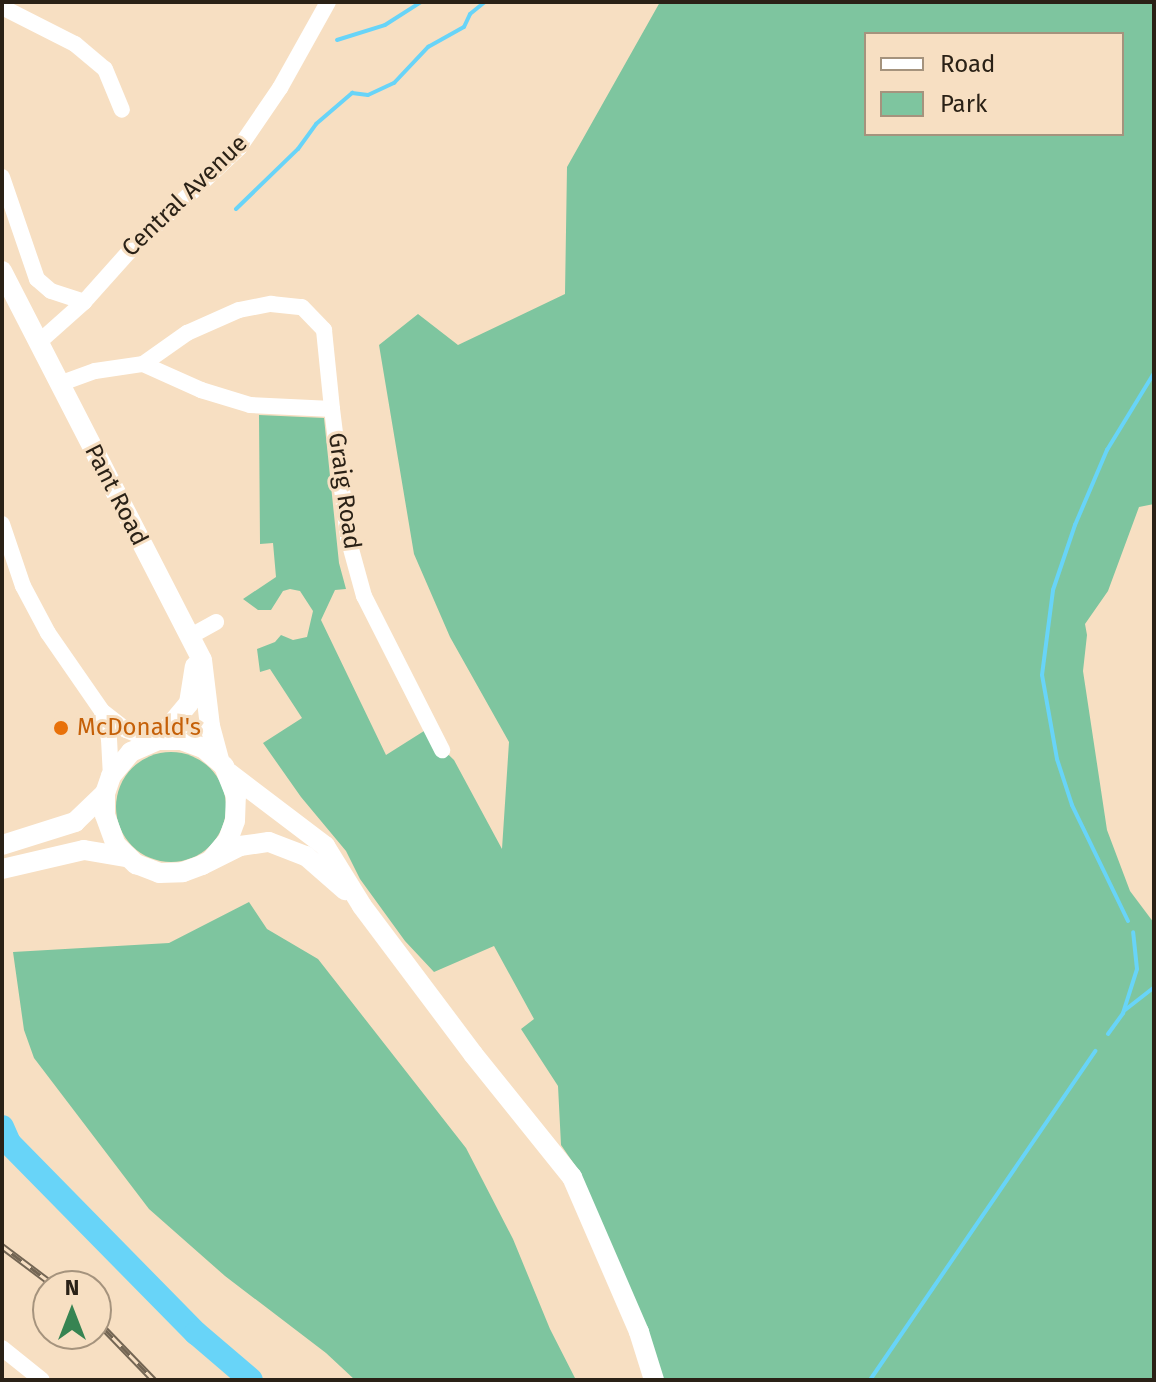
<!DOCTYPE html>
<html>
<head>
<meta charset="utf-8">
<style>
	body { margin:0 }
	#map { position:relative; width:1156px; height:1382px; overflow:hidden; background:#f7dfc2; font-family:"Fira Sans",sans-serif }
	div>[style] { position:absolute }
	.green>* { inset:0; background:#7ec59f }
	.round { border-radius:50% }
	.stream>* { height:4px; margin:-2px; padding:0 2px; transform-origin:2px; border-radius:2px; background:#68d4f8 }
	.river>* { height:24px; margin:-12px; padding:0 12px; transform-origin:12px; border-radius:12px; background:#68d4f8 }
	.minor>* { height:16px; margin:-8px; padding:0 8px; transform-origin:8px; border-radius:8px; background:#fff }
	.major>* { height:20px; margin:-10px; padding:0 10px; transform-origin:10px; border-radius:10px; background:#fff }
	.rail>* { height:7px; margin-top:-3.5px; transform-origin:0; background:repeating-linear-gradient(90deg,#f7dfc2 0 12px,#746654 0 24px); box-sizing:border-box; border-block:2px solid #746654 }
	.dots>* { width:22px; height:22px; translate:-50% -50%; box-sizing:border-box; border:4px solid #f7dfc2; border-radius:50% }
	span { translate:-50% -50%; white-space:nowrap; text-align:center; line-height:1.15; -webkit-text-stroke:6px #f7dfc2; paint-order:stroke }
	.street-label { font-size:24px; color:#2a2116 }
	.food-label { font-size:24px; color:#c56008 }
	.left { translate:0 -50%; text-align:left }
	.frame { position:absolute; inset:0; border:4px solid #2a2116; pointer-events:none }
	.legend { position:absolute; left:864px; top:32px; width:260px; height:104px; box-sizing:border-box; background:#f7dfc2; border:2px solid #a5937d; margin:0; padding:10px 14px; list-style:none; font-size:24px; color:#2a2116 }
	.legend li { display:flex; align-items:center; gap:16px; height:40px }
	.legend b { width:40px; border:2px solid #a5937d }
	.north { position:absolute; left:32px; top:1270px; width:80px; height:80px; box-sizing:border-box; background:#f7dfc2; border:2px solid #a5937d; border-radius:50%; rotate:0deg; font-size:22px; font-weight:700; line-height:32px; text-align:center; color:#2a2116 }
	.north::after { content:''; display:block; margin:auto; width:28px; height:36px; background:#378452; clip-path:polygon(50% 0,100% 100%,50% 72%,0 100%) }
</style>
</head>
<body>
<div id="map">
	<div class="green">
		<div style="clip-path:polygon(evenodd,660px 2px,1154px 2px,1154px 504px,1139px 507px,1108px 591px,1085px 624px,1087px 635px,1083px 671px,1107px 830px,1130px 891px,1154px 923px,1154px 1380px,657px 1380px,581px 1174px,561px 1145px,558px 1086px,521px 1029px,534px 1019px,494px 946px,434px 972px,405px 941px,360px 879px,346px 851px,301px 797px,263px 743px,302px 718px,270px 669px,260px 672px,257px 649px,275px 642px,281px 635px,293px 640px,307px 637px,313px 611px,300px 591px,290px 589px,283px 591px,271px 610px,258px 610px,243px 599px,276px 577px,273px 543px,260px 544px,259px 415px,324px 418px,339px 563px,346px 589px,335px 590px,321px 620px,386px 755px,424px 731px,454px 760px,502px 849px,509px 742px,450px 637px,414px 554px,379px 345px,418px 314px,458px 345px,565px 294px,567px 167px,660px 2px,866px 34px,1122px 34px,1122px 134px,866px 134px,866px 34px)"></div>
		<div class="round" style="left:116px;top:752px;width:110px;height:110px"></div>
		<div style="clip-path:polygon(249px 902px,267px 929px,318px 959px,466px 1148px,513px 1239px,550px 1329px,576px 1380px,355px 1380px,326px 1353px,225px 1276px,149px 1209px,34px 1058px,24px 1030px,13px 952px,169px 943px)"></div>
	</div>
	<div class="stream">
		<div style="left:337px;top:40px;width:50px;rotate:-17.4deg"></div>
		<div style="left:385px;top:25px;width:43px;rotate:-32.6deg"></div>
		<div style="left:236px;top:209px;width:86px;rotate:-44.1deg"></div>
		<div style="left:298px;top:149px;width:31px;rotate:-54deg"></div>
		<div style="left:316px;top:124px;width:48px;rotate:-40.7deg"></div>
		<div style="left:352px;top:93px;width:16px;rotate:7deg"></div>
		<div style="left:368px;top:95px;width:29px;rotate:-25deg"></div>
		<div style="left:394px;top:83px;width:50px;rotate:-46.6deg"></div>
		<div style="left:428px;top:47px;width:41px;rotate:-29.1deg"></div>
		<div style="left:464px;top:27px;width:14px;rotate:-65deg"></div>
		<div style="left:470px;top:14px;width:19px;rotate:-39deg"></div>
		<div style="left:1128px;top:921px;width:129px;rotate:-115.8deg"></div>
		<div style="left:1072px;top:805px;width:48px;rotate:-108.1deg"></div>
		<div style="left:1057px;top:759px;width:85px;rotate:-100.1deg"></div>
		<div style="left:1042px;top:675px;width:86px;rotate:-82.6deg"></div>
		<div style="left:1053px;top:590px;width:69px;rotate:-71.3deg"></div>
		<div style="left:1075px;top:525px;width:82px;rotate:-66.9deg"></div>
		<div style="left:1107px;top:450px;width:90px;rotate:-58.6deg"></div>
		<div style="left:1125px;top:1010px;width:37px;rotate:-38deg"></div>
		<div style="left:1108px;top:1034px;width:26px;rotate:-54deg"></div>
		<div style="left:1123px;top:1013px;width:46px;rotate:-72.3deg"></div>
		<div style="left:1137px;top:969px;width:37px;rotate:-96deg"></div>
		<div style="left:870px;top:1380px;width:399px;rotate:-55.6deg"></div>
	</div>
	<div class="river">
		<div style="left:2px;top:1127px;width:17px;rotate:66deg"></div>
		<div style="left:9px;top:1143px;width:267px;rotate:45.5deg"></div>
		<div style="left:196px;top:1333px;width:72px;rotate:40.5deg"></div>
	</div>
	<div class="minor">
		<div style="left:2px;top:7px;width:82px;rotate:26.9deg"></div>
		<div style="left:75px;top:44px;width:39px;rotate:40deg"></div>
		<div style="left:105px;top:69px;width:44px;rotate:67.5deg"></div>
		<div style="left:2px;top:177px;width:108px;rotate:71.1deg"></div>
		<div style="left:37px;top:279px;width:18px;rotate:41deg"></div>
		<div style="left:51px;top:291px;width:35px;rotate:18deg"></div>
		<div style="left:84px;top:302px;width:62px;rotate:138.3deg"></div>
		<div style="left:84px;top:302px;width:76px;rotate:-48.2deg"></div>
		<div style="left:135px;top:245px;width:142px;rotate:-43deg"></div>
		<div style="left:239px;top:148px;width:73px;rotate:-55.7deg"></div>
		<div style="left:280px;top:88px;width:98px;rotate:-60.8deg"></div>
		<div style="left:143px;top:364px;width:64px;rotate:24.1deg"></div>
		<div style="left:201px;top:390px;width:51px;rotate:17deg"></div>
		<div style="left:250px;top:405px;width:82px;rotate:2.8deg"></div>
		<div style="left:332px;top:409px;width:130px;rotate:82.9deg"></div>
		<div style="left:348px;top:538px;width:60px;rotate:74.6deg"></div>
		<div style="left:364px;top:596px;width:173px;rotate:63.1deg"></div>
		<div style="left:59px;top:384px;width:38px;rotate:-20deg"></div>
		<div style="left:95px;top:371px;width:49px;rotate:-8.3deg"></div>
		<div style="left:143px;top:364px;width:54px;rotate:-35.2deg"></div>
		<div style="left:187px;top:333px;width:57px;rotate:-23.9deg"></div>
		<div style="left:239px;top:310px;width:33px;rotate:-11deg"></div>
		<div style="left:271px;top:304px;width:31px;rotate:6deg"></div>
		<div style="left:302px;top:307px;width:32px;rotate:46deg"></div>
		<div style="left:324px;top:330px;width:79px;rotate:84.2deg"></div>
		<div style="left:2px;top:524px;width:65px;rotate:71.3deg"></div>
		<div style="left:23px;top:586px;width:53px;rotate:62deg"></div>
		<div style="left:48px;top:633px;width:95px;rotate:55.3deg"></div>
		<div style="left:102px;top:711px;width:31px;rotate:38deg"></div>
		<div style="left:126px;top:730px;width:28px;rotate:23deg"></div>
		<div style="left:189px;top:637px;width:31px;rotate:-29deg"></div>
		<div style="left:102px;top:711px;width:29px;rotate:76deg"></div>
		<div style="left:109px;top:739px;width:37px;rotate:87deg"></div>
		<div style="left:2px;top:1348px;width:51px;rotate:38.7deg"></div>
	</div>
	<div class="major">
		<div style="left:2px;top:271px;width:437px;rotate:62.8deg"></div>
		<div style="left:202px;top:660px;width:66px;rotate:83.1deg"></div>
		<div style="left:210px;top:726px;width:34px;rotate:75deg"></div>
		<div style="left:158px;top:740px;width:48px;rotate:-50deg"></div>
		<div style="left:189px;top:703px;width:37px;rotate:-81deg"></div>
		<div style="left:229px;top:773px;width:121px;rotate:37.2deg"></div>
		<div style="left:325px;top:846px;width:70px;rotate:58.3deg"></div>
		<div style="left:362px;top:906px;width:185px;rotate:53.1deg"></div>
		<div style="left:473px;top:1054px;width:158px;rotate:51.2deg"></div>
		<div style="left:572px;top:1177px;width:169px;rotate:66.6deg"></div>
		<div style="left:639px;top:1332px;width:50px;rotate:72.6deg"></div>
		<div style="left:2px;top:845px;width:77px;rotate:-17.5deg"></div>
		<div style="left:75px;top:822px;width:42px;rotate:-44deg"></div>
		<div style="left:212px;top:859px;width:25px;rotate:-50deg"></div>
		<div style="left:228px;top:840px;width:20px;rotate:-70deg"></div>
		<div style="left:235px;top:821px;width:25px;rotate:-88deg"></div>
		<div style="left:236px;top:796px;width:32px;rotate:-112deg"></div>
		<div style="left:224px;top:766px;width:28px;rotate:-139deg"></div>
		<div style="left:203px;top:748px;width:23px;rotate:-160deg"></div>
		<div style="left:181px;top:740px;width:23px;rotate:180deg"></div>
		<div style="left:158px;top:740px;width:30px;rotate:156deg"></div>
		<div style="left:131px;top:752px;width:31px;rotate:130deg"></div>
		<div style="left:111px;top:776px;width:18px;rotate:109deg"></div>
		<div style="left:105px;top:793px;width:22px;rotate:90deg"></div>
		<div style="left:105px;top:815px;width:32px;rotate:70deg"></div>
		<div style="left:116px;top:845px;width:28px;rotate:44deg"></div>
		<div style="left:136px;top:864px;width:25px;rotate:21deg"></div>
		<div style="left:159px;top:873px;width:24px;rotate:-2deg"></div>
		<div style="left:183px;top:872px;width:20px;rotate:-20deg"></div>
		<div style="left:202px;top:865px;width:42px;rotate:-26.6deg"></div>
		<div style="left:240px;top:846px;width:29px;rotate:-8deg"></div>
		<div style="left:269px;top:842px;width:40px;rotate:21deg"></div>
		<div style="left:306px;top:856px;width:52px;rotate:41.1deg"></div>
		<div style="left:2px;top:869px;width:84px;rotate:-13deg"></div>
		<div style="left:84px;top:850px;width:43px;rotate:9.5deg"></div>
	</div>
	<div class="rail">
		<div style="left:2px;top:1246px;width:66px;rotate:37deg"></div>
		<div style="left:96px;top:1320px;width:83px;rotate:46deg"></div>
	</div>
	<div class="dots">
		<div style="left:61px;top:728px;background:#e8710a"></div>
	</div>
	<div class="street-label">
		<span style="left:185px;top:196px;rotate:-44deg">Central Avenue</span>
		<span style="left:344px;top:491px;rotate:82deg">Graig Road</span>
		<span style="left:116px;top:495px;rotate:63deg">Pant Road</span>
	</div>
	<div class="food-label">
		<span class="left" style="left:77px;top:728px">McDonald's</span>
	</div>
	<div class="frame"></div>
	<ul class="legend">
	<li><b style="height:10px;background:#fff"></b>Road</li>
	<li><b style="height:22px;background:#7ec59f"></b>Park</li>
	</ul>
	<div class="north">N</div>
</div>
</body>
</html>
